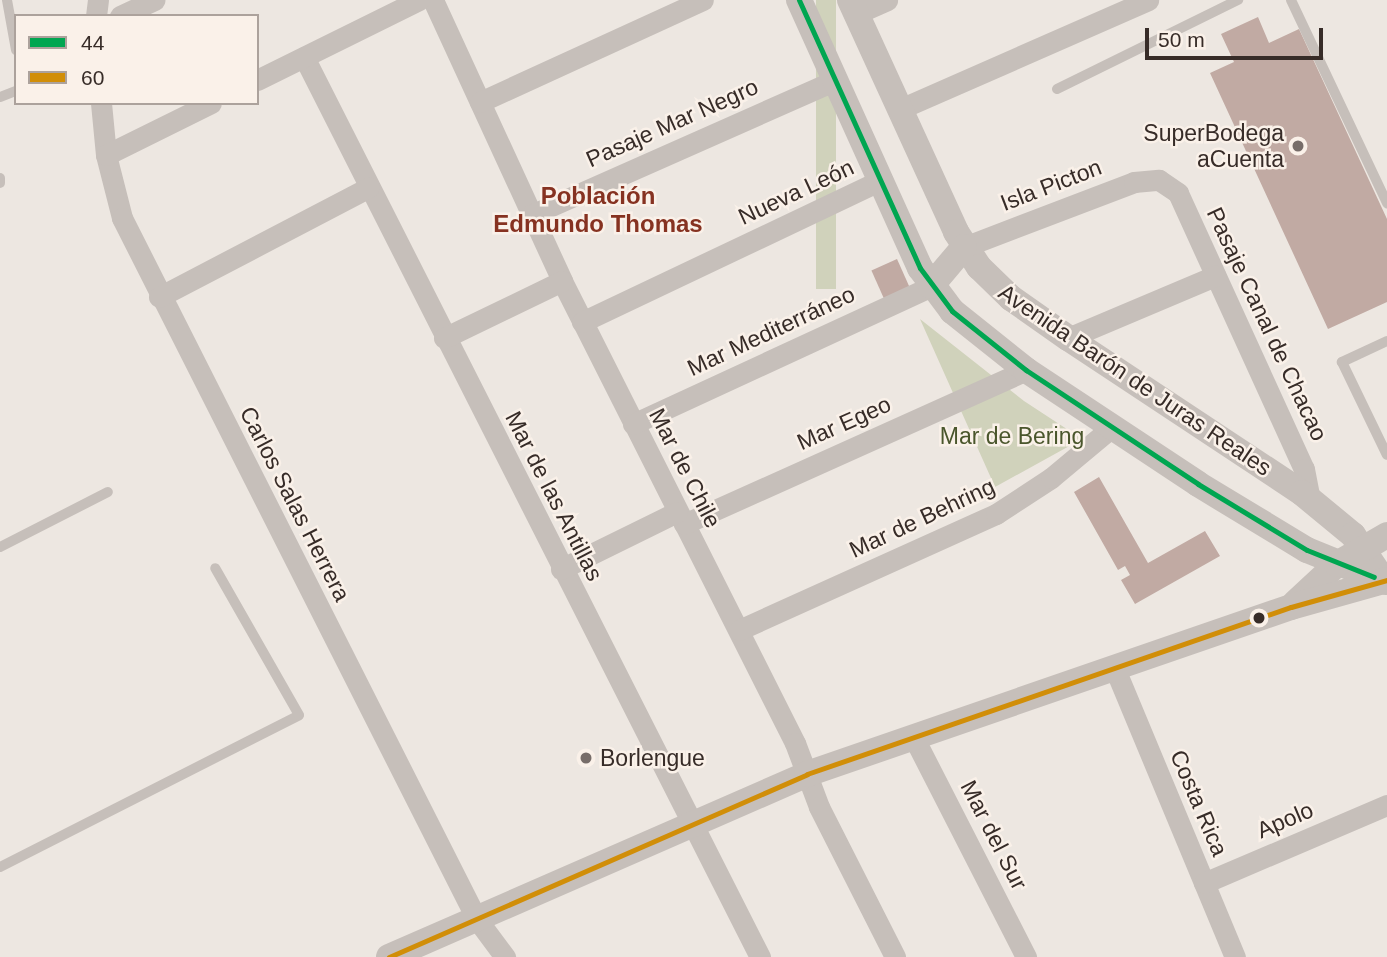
<!DOCTYPE html>
<html>
<head>
<meta charset="utf-8">
<style>
	body { margin:0 }
	#map { position:relative; width:1387px; height:957px; overflow:hidden; background:#ede7e1; font-family:Helvetica,sans-serif }
	div>[style] { position:absolute }
	.green>* { inset:0; background:#d0d2bb; transform-origin:0 0 }
	.building>* { inset:0; background:#c1aaa3; transform-origin:0 0 }
	.service>* { height:10px; margin:-5px; padding:0 5px; transform-origin:5px; border-radius:5px; background:#c6bfba }
	.minor>* { height:21px; margin:-10.5px; padding:0 10.5px; transform-origin:10.5px; border-radius:10.5px; background:#c6bfba }
	.tertiary>* { height:26px; margin:-13px; padding:0 13px; transform-origin:13px; border-radius:13px; background:#c6bfba }
	.bus-1>* { height:5px; margin:-2.5px; padding:0 2.5px; transform-origin:2.5px; border-radius:2.5px; background:#00a651 }
	.bus-2>* { height:5px; margin:-2.5px; padding:0 2.5px; transform-origin:2.5px; border-radius:2.5px; background:#d18e08 }
	.dots>* { width:19px; height:19px; translate:-50% -50%; box-sizing:border-box; border:4px solid #faf1e9; border-radius:50% }
	span { translate:-50% -50%; white-space:nowrap; text-align:center; line-height:1.15; -webkit-text-stroke:5px #faf1e9; paint-order:stroke }
	.street-label { font-size:23px; color:#372c28 }
	.poi-label { font-size:23px; color:#372c28 }
	.right { translate:-100% -50%; text-align:right }
	.left { translate:0 -50%; text-align:left }
	.park-label { font-size:23px; color:#4a562c }
	.neighbourhood-label { font-size:24px; color:#863221; font-weight:700 }
	.legend { position:absolute; left:14px; top:14px; width:245px; height:91px; box-sizing:border-box; background:#faf1e9; border:2px solid #aca29c; margin:0; padding:9px 12px; list-style:none; font-size:21px; color:#372c28 }
	.legend li { display:flex; align-items:center; gap:14px; height:35px }
	.legend b { width:35px; border:2px solid #aca29c }
	.scale { position:absolute; left:1145px; top:28px; width:178px; height:32px; box-sizing:border-box; border:4px solid #372c28; border-top:0; padding-left:9px; font-size:21px; line-height:24px; white-space:nowrap; color:#372c28; -webkit-text-stroke:5px #faf1e9; paint-order:stroke }
</style>
</head>
<body>
<div id="map">
	<div class="green">
		<div style="left:816px;top:0;width:20px;height:289px"></div>
		<div style="clip-path:polygon(920px 319px,1024px 401px,1082px 439px,995px 487px)"></div>
	</div>
	<div class="building">
		<div style="clip-path:polygon(1258px 17px,1269px 43px,1299px 29px,1387px 219px,1387px 302px,1328px 329px,1210px 73px,1234px 62px,1221px 34px)"></div>
		<div style="left:897px;top:259px;width:37px;height:28px;rotate:66deg"></div>
		<div style="clip-path:polygon(1099px 477px,1148px 563px,1205px 531px,1220px 556px,1135px 604px,1121px 580px,1130px 575px,1125px 566px,1118px 570px,1074px 492px)"></div>
	</div>
	<div class="service">
		<div style="left:7px;top:0;width:51px;rotate:79.8deg"></div>
		<div style="left:1291px;top:0;width:225px;rotate:64.7deg"></div>
		<div style="left:1057px;top:89px;width:202px;rotate:-26.2deg"></div>
		<div style="left:0;top:97px;width:17px;rotate:-21deg"></div>
		<div style="left:0;top:178px;width:5px;rotate:90deg"></div>
		<div style="left:1387px;top:341px;width:50px;rotate:155deg"></div>
		<div style="left:1342px;top:362px;width:103px;rotate:64.2deg"></div>
		<div style="left:0;top:547px;width:121px;rotate:-27deg"></div>
		<div style="left:0;top:867px;width:335px;rotate:-26.9deg"></div>
		<div style="left:299px;top:715px;width:169px;rotate:-119.7deg"></div>
	</div>
	<div class="minor">
		<div style="left:433px;top:0;width:309px;rotate:65.3deg"></div>
		<div style="left:562px;top:281px;width:517px;rotate:63.24deg"></div>
		<div style="left:795px;top:743px;width:68px;rotate:69.4deg"></div>
		<div style="left:819px;top:807px;width:168px;rotate:63.1deg"></div>
		<div style="left:856px;top:14px;width:34px;rotate:-24deg"></div>
		<div style="left:96px;top:16px;width:16px;rotate:-83deg"></div>
		<div style="left:120px;top:16px;width:38px;rotate:-25deg"></div>
		<div style="left:304px;top:57px;width:1009px;rotate:63.13deg"></div>
		<div style="left:257px;top:80px;width:181px;rotate:-26.3deg"></div>
		<div style="left:480px;top:102px;width:245px;rotate:-24.6deg"></div>
		<div style="left:101px;top:103px;width:52px;rotate:84.5deg"></div>
		<div style="left:106px;top:155px;width:65px;rotate:75.7deg"></div>
		<div style="left:122px;top:218px;width:784px;rotate:63.17deg"></div>
		<div style="left:476px;top:918px;width:49px;rotate:53.4deg"></div>
		<div style="left:900px;top:109px;width:271px;rotate:-23.7deg"></div>
		<div style="left:106px;top:155px;width:117px;rotate:-26.3deg"></div>
		<div style="left:531px;top:215px;width:333px;rotate:-23.9deg"></div>
		<div style="left:964px;top:247px;width:182px;rotate:-20.9deg"></div>
		<div style="left:1134px;top:182px;width:25px;rotate:-5deg"></div>
		<div style="left:1159px;top:180px;width:23px;rotate:34deg"></div>
		<div style="left:1178px;top:193px;width:303px;rotate:65.5deg"></div>
		<div style="left:1304px;top:469px;width:32px;rotate:79deg"></div>
		<div style="left:159px;top:297px;width:237px;rotate:-27.6deg"></div>
		<div style="left:582px;top:322px;width:331px;rotate:-25.4deg"></div>
		<div style="left:444px;top:338px;width:131px;rotate:-25.8deg"></div>
		<div style="left:1068px;top:338px;width:160px;rotate:-22.9deg"></div>
		<div style="left:633px;top:424px;width:328px;rotate:-24.8deg"></div>
		<div style="left:684px;top:524px;width:375px;rotate:-24.2deg"></div>
		<div style="left:561px;top:569px;width:129px;rotate:-26.2deg"></div>
		<div style="left:739px;top:630px;width:282px;rotate:-24.3deg"></div>
		<div style="left:996px;top:514px;width:66px;rotate:-33.2deg"></div>
		<div style="left:1051px;top:478px;width:80px;rotate:-39.9deg"></div>
		<div style="left:1115px;top:669px;width:312px;rotate:67.4deg"></div>
		<div style="left:914px;top:738px;width:246px;rotate:62.9deg"></div>
		<div style="left:1204px;top:883px;width:199px;rotate:-23.1deg"></div>
	</div>
	<div class="tertiary">
		<div style="left:799px;top:0;width:294px;rotate:65.7deg"></div>
		<div style="left:920px;top:268px;width:54px;rotate:53.3deg"></div>
		<div style="left:952px;top:311px;width:95px;rotate:38.6deg"></div>
		<div style="left:1026px;top:370px;width:206px;rotate:33.5deg"></div>
		<div style="left:1198px;top:484px;width:127px;rotate:31.2deg"></div>
		<div style="left:1307px;top:550px;width:85px;rotate:22.1deg"></div>
		<div style="left:850px;top:0;width:255px;rotate:65.4deg"></div>
		<div style="left:956px;top:232px;width:42px;rotate:56.7deg"></div>
		<div style="left:979px;top:267px;width:45px;rotate:44.1deg"></div>
		<div style="left:1011px;top:298px;width:70px;rotate:35.1deg"></div>
		<div style="left:1068px;top:338px;width:281px;rotate:33.5deg"></div>
		<div style="left:1302px;top:493px;width:66px;rotate:39.5deg"></div>
		<div style="left:1353px;top:535px;width:55px;rotate:56deg"></div>
		<div style="left:931px;top:286px;width:51px;rotate:-49.8deg"></div>
		<div style="left:1295px;top:603px;width:57px;rotate:-42.9deg"></div>
		<div style="left:1337px;top:564px;width:58px;rotate:-30.1deg"></div>
		<div style="left:389px;top:957px;width:456px;rotate:-23.6deg"></div>
		<div style="left:807px;top:774px;width:512px;rotate:-19.04deg"></div>
		<div style="left:1291px;top:607px;width:100px;rotate:-15.7deg"></div>
	</div>
	<div class="bus-1">
		<div style="left:799px;top:0;width:294px;rotate:65.7deg"></div>
		<div style="left:920px;top:268px;width:54px;rotate:53.3deg"></div>
		<div style="left:952px;top:311px;width:95px;rotate:38.6deg"></div>
		<div style="left:1026px;top:370px;width:206px;rotate:33.5deg"></div>
		<div style="left:1198px;top:484px;width:127px;rotate:31.2deg"></div>
		<div style="left:1307px;top:550px;width:72px;rotate:21.9deg"></div>
	</div>
	<div class="bus-2">
		<div style="left:389px;top:957px;width:456px;rotate:-23.6deg"></div>
		<div style="left:807px;top:774px;width:512px;rotate:-19.04deg"></div>
		<div style="left:1291px;top:607px;width:100px;rotate:-15.7deg"></div>
	</div>
	<div class="dots">
		<div style="left:1298px;top:146px;background:#776d69"></div>
		<div style="left:1259px;top:618px;background:#372c28"></div>
		<div style="left:586px;top:758px;background:#776d69"></div>
	</div>
	<div class="street-label">
		<span style="left:672px;top:123px;rotate:-24deg">Pasaje Mar Negro</span>
		<span style="left:1051px;top:185px;rotate:-21deg">Isla Picton</span>
		<span style="left:796px;top:192px;rotate:-25deg">Nueva León</span>
		<span style="left:1267px;top:324px;rotate:65deg">Pasaje Canal de Chacao</span>
		<span style="left:771px;top:331px;rotate:-25deg">Mar Mediterráneo</span>
		<span style="left:1135px;top:380px;rotate:34deg">Avenida Barón de Juras Reales</span>
		<span style="left:844px;top:423px;rotate:-24deg">Mar Egeo</span>
		<span style="left:685px;top:468px;rotate:63deg">Mar de Chile</span>
		<span style="left:554px;top:496px;rotate:63deg">Mar de las Antillas</span>
		<span style="left:295px;top:504px;rotate:63deg">Carlos Salas Herrera</span>
		<span style="left:922px;top:518px;rotate:-25deg">Mar de Behring</span>
		<span style="left:1199px;top:803px;rotate:67deg">Costa Rica</span>
		<span style="left:1285px;top:820px;rotate:-23deg">Apolo</span>
		<span style="left:994px;top:835px;rotate:63deg">Mar del Sur</span>
	</div>
	<div class="poi-label">
		<span class="right" style="left:1284px;top:146px">SuperBodega<br>aCuenta</span>
		<span class="left" style="left:600px;top:758px">Borlengue</span>
	</div>
	<div class="park-label">
		<span style="left:1012px;top:436px">Mar de Bering</span>
	</div>
	<div class="neighbourhood-label">
		<span style="left:598px;top:210px">Población<br>Edmundo Thomas</span>
	</div>
	<ul class="legend">
	<li><b style="height:9px;background:#00a651"></b>44</li>
	<li><b style="height:9px;background:#d18e08"></b>60</li>
	</ul>
	<div class="scale">50 m</div>
</div>
</body>
</html>
